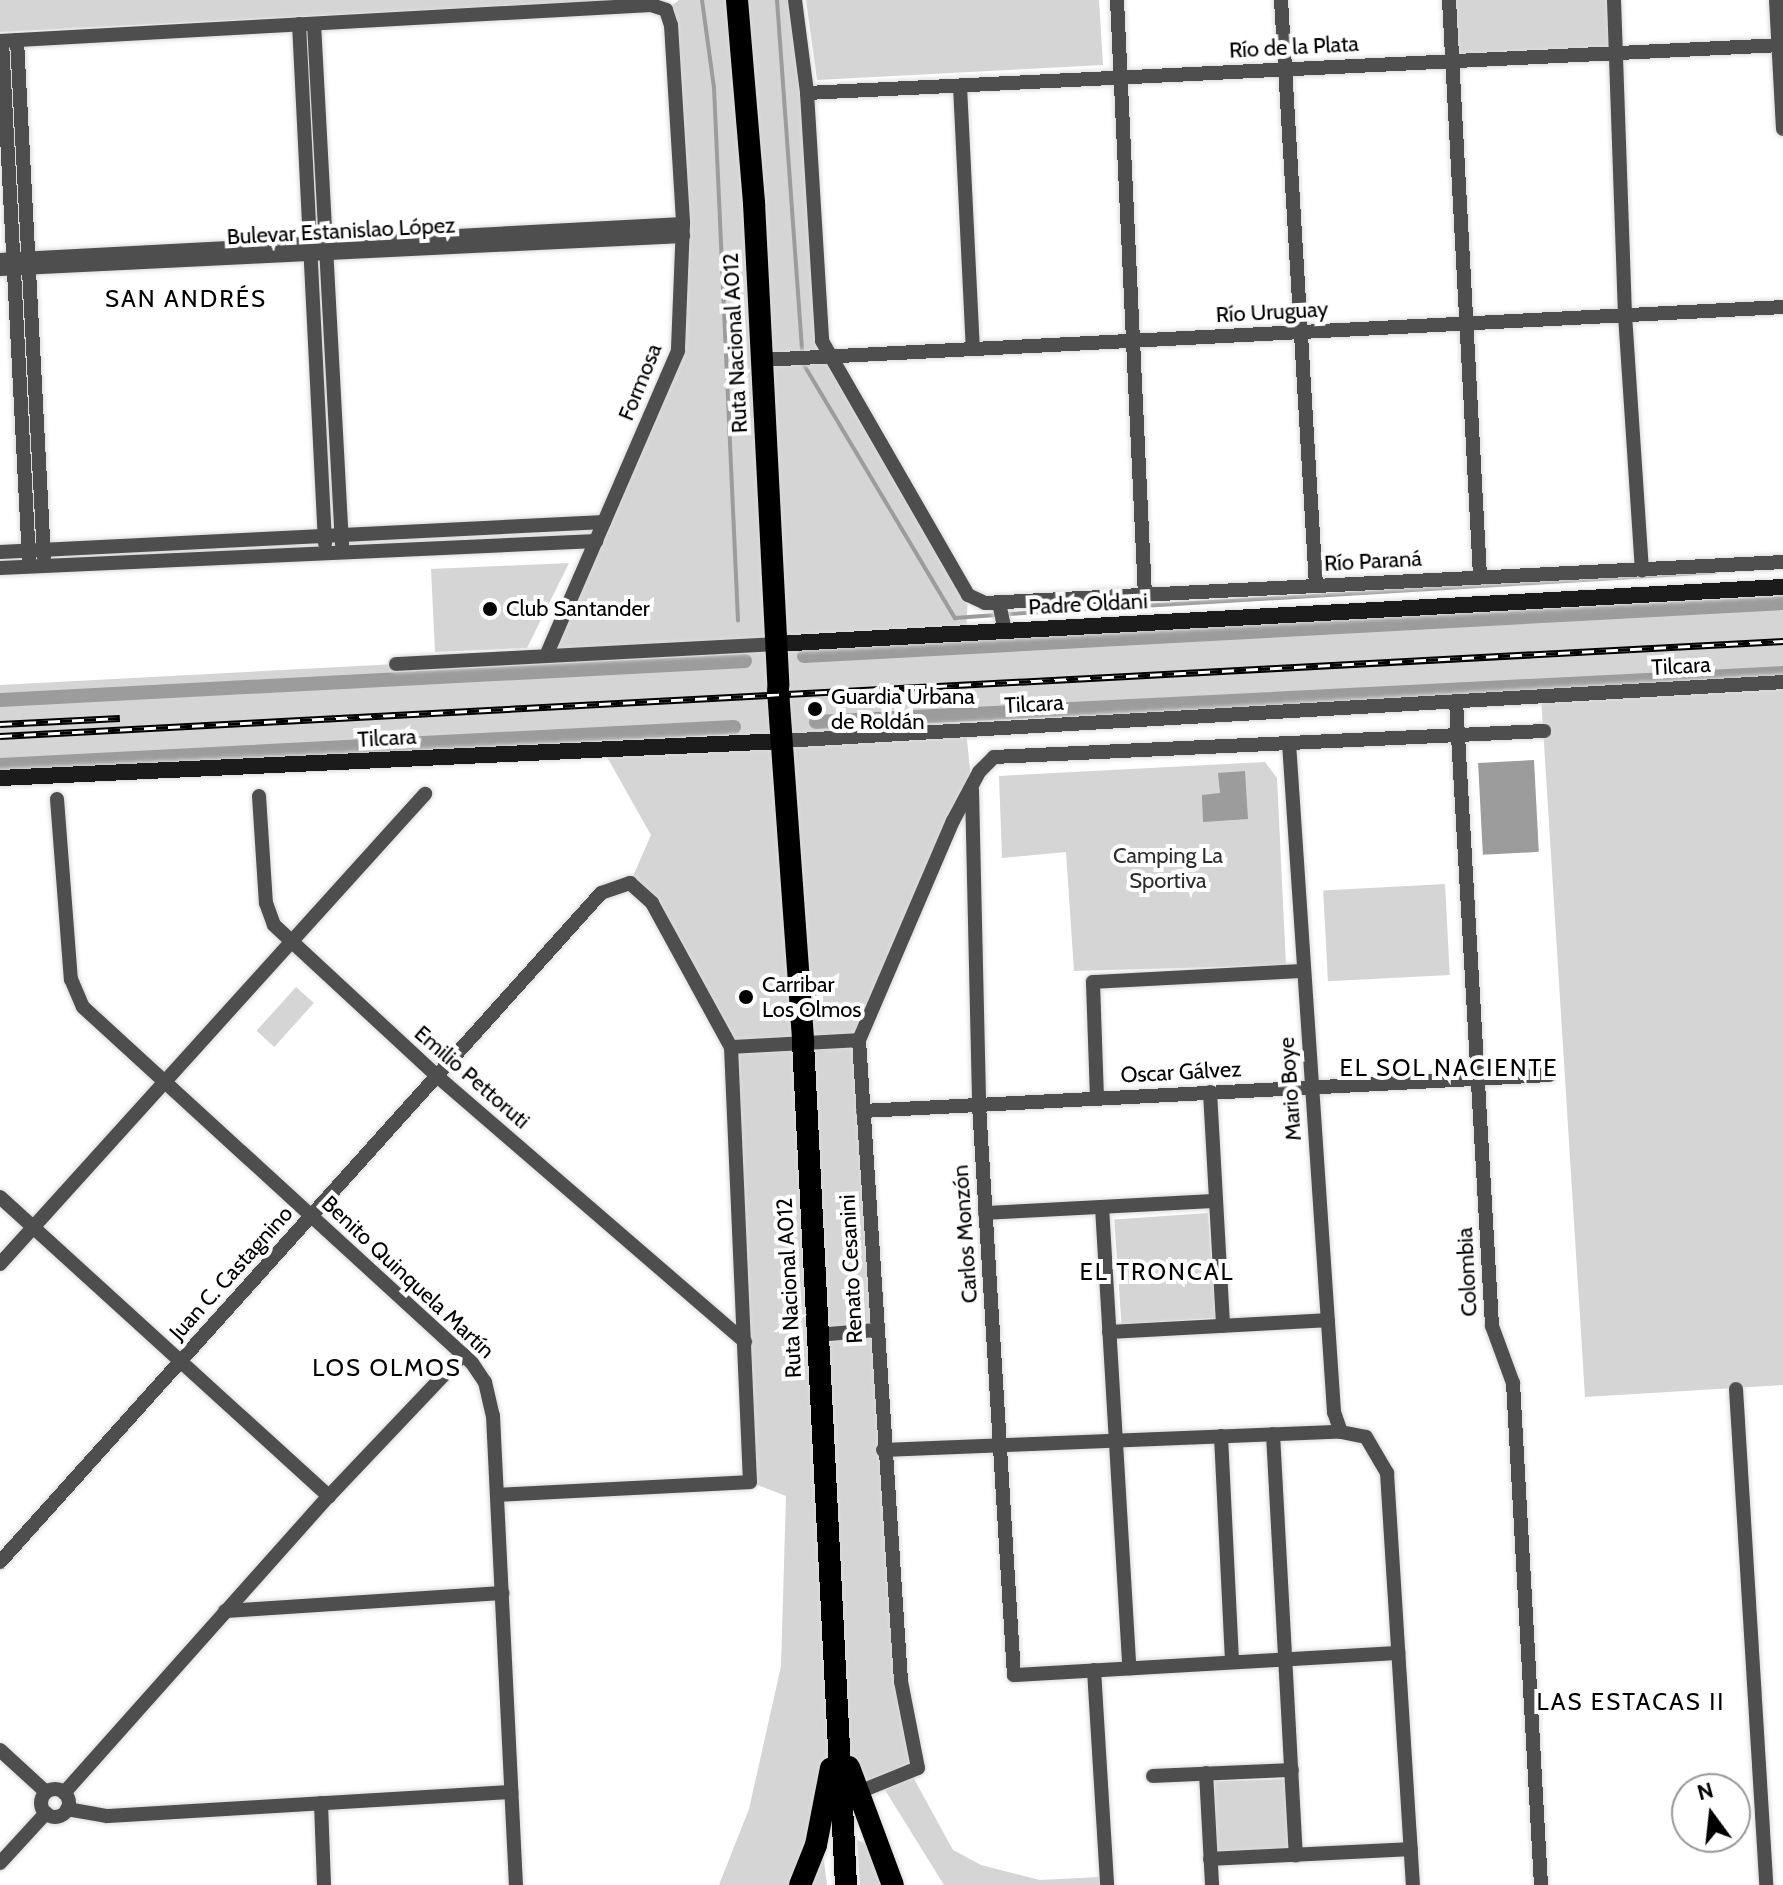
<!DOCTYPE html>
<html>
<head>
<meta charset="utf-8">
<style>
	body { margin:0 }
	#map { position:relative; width:1783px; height:1885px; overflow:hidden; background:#fff; font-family:Cabin,sans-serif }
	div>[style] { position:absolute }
	.green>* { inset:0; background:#d5d5d5; transform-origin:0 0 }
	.water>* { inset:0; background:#9c9c9c; transform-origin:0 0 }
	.stream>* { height:4px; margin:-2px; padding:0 2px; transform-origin:2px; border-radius:2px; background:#9c9c9c }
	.canal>* { height:14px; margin:-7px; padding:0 7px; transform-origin:7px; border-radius:7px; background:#9c9c9c }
	.roads { filter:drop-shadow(0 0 2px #dbdbdb) drop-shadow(0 0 2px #dbdbdb) }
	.minor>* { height:14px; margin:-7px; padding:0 7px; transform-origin:7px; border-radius:7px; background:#4e4e4e }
	.minor>.ring { margin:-7px; padding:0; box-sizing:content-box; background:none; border:14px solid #4e4e4e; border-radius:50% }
	.secondary>* { height:16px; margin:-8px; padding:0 8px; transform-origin:8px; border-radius:8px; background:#1b1b1b }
	.trunk>* { height:22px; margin:-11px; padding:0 11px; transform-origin:11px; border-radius:11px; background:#000 }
	.rail>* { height:7px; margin-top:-3.5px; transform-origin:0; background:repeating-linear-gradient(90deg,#fff 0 12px,#000 0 24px); box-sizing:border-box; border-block:2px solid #000 }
	.dots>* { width:22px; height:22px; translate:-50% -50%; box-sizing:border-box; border:4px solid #fff; border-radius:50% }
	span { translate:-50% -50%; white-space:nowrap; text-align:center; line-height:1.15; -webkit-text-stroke:8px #fff; paint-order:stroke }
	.street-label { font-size:22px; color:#000 }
	.poi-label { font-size:22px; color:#000 }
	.left { translate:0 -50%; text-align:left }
	.park-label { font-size:22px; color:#2c2c2c }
	.neighbourhood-label { font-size:24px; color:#000; letter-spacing:2px }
	.north { position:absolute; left:1671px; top:1773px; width:80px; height:80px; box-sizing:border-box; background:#fff; border:2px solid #999; border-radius:50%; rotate:345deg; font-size:22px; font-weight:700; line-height:32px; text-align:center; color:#000 }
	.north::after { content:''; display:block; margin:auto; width:28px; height:36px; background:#000; clip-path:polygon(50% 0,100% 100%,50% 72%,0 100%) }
</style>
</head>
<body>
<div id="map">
	<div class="green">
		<div style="clip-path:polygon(0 0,617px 0,0 32px)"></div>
		<div style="clip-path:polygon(679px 0,795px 0,822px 341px,968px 595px,966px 633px,1783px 587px,1783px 1385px,1585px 1397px,1541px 696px,966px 730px,972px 789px,859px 1040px,901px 1681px,918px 1768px,825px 1807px,800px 1885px,719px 1885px,749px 1809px,781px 1666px,786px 1496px,750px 1482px,731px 1047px,652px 903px,630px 883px,651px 835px,603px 750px,0 778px,0 685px,546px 656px,682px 326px,666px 10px)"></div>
		<div style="clip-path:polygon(806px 0,1099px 0,1103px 65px,817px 80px)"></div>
		<div style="clip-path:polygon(1454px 0,1610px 0,1612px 44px,1607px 50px,1457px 55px)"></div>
		<div style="clip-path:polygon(569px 563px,527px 648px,435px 652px,431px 569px)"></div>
		<div style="clip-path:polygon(1265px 762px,1277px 778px,1286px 965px,1074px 971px,1066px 852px,1002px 858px,999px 776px)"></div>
		<div style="left:1445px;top:884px;width:91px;height:122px;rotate:87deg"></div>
		<div style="left:296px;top:987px;width:24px;height:59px;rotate:42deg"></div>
		<div style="left:1208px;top:1213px;width:105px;height:94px;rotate:86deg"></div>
		<div style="clip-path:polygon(913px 1777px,953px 1850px,981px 1865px,1040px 1880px,1100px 1877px,1101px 1885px,944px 1885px,885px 1790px)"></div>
		<div style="left:1286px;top:1779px;width:70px;height:73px;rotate:88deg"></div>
		<div style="clip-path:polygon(857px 1840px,865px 1843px,886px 1885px,860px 1885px)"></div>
		<div style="clip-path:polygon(822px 1846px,827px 1885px,807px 1885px)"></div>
	</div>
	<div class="water">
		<div style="left:1534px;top:760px;width:92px;height:56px;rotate:87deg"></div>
		<div style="clip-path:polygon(1245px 771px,1248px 819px,1203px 822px,1202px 795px,1220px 793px,1218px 773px)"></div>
	</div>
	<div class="stream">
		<div style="left:702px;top:0;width:89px;rotate:82.2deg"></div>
		<div style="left:714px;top:88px;width:533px;rotate:87.42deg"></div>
		<div style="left:777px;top:0;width:352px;rotate:85.9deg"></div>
		<div style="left:804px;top:365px;width:295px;rotate:59.2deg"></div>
		<div style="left:955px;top:618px;width:41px;rotate:-4.2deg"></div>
		<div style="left:1008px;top:614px;width:709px;rotate:-3.39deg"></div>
	</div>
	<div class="canal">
		<div style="left:804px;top:656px;width:979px;rotate:-3.1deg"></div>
		<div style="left:0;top:700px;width:746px;rotate:-3deg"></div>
		<div style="left:816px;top:722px;width:968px;rotate:-2.9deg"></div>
		<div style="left:0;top:765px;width:735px;rotate:-2.96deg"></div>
	</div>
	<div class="roads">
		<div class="minor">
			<div style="left:795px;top:0;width:94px;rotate:82.6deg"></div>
			<div style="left:807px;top:93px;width:248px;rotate:86.5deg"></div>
			<div style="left:822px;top:341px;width:293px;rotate:60.1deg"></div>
			<div style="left:968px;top:595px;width:19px;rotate:25deg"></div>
			<div style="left:985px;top:603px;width:799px;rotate:-2.94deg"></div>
			<div style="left:1117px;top:0;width:596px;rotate:87.31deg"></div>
			<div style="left:1281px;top:0;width:587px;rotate:86.58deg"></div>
			<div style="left:1449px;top:0;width:578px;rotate:86.92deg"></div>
			<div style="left:1614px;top:0;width:315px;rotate:88deg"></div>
			<div style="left:1625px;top:315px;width:256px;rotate:86.2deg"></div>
			<div style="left:1776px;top:0;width:129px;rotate:86.9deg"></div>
			<div style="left:299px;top:24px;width:520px;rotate:87.13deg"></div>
			<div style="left:314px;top:24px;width:521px;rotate:86.92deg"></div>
			<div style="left:17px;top:40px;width:518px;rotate:87.01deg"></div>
			<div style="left:0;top:41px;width:652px;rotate:-3.17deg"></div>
			<div style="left:651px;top:5px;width:16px;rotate:18deg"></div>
			<div style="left:666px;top:10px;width:16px;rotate:72deg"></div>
			<div style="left:671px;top:25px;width:199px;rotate:86.5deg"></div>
			<div style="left:683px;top:224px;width:127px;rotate:92.3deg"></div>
			<div style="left:678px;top:351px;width:332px;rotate:113.4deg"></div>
			<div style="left:2px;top:41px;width:520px;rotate:87.02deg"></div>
			<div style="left:960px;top:86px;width:263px;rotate:87.2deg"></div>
			<div style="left:807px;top:93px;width:977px;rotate:-2.82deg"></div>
			<div style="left:0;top:260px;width:684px;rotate:-3.02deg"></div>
			<div style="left:0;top:269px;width:684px;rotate:-2.77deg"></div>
			<div style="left:762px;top:360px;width:1022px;rotate:-2.97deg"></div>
			<div style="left:0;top:552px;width:605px;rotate:-2.84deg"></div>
			<div style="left:0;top:568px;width:597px;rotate:-2.59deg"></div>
			<div style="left:999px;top:603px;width:29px;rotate:78deg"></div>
			<div style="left:396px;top:664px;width:380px;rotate:-3deg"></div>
			<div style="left:1456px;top:701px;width:626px;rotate:86.7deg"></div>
			<div style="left:1492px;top:1326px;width:61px;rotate:69.8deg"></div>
			<div style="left:1513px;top:1383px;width:503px;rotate:86.81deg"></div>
			<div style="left:782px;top:741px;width:1003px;rotate:-3.37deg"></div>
			<div style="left:1289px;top:743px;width:671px;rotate:86.15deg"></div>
			<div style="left:1334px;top:1412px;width:21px;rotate:71deg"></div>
			<div style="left:972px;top:790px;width:315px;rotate:88.7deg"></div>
			<div style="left:979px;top:1105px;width:571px;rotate:86.49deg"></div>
			<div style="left:1014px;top:1675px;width:385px;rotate:-3.3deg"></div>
			<div style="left:259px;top:796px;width:107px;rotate:86.3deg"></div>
			<div style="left:266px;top:903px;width:23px;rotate:70deg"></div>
			<div style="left:274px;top:925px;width:222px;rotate:42.8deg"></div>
			<div style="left:437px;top:1076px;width:407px;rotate:40.8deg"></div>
			<div style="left:57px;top:799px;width:181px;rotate:85.6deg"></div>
			<div style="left:71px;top:979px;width:30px;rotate:67deg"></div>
			<div style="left:83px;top:1007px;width:527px;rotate:42.46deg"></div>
			<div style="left:472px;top:1363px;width:23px;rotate:56deg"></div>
			<div style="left:485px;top:1382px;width:35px;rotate:77deg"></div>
			<div style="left:493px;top:1416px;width:470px;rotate:87.2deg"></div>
			<div style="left:731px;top:1047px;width:128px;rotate:-3.1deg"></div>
			<div style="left:1210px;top:1092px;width:234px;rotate:86.8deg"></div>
			<div style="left:1097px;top:1098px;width:116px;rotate:-92deg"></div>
			<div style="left:1093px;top:982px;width:211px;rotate:-3deg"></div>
			<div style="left:863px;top:1111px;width:687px;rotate:-3deg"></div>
			<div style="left:0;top:1197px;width:445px;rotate:42.3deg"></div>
			<div style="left:1102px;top:1207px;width:462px;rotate:86.6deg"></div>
			<div style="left:985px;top:1213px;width:231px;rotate:-3deg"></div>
			<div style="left:0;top:1264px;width:634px;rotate:-47.88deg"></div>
			<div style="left:1109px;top:1332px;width:219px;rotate:-3.1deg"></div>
			<div style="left:817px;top:1335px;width:59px;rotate:-4.8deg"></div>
			<div style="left:1736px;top:1389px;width:497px;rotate:86.5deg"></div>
			<div style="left:1273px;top:1434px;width:422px;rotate:86.9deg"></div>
			<div style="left:1221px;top:1436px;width:226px;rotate:87.2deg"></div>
			<div style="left:883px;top:1450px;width:458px;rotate:-2.3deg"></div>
			<div style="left:1341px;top:1432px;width:25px;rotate:11deg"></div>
			<div style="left:1366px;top:1437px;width:42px;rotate:59.7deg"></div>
			<div style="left:1387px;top:1473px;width:413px;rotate:86.4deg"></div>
			<div style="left:0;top:1562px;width:899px;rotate:-48.06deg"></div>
			<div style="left:601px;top:893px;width:31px;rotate:-19deg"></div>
			<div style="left:630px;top:883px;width:30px;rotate:42deg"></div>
			<div style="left:652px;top:903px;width:164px;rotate:61.3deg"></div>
			<div style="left:731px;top:1047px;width:435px;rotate:87.5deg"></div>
			<div style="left:750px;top:1482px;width:253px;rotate:177.1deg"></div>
			<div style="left:225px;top:1611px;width:278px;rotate:-3.7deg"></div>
			<div style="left:1094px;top:1670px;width:215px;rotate:86.5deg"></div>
			<div style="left:0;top:1750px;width:62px;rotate:42.4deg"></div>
			<div style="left:1206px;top:1773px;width:112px;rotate:86.9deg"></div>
			<div style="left:1153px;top:1776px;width:139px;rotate:-2.5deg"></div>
			<div class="ring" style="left:41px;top:1789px;width:14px;height:14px"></div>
			<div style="left:64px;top:1793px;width:398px;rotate:-48.3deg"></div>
			<div style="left:329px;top:1496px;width:195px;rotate:-46.5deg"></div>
			<div style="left:854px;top:1794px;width:69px;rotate:-22.1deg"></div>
			<div style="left:918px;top:1768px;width:89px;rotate:-101.1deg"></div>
			<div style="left:901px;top:1681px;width:642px;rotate:-93.75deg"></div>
			<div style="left:859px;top:1040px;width:238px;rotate:-66.8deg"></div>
			<div style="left:953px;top:821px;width:55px;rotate:-62deg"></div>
			<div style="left:979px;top:772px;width:21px;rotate:-45deg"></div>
			<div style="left:994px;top:757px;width:551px;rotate:-2.71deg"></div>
			<div style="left:321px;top:1803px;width:82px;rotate:87.9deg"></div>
			<div style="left:67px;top:1809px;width:41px;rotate:9.9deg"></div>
			<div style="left:107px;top:1816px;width:405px;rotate:-3.4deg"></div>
			<div style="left:1210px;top:1859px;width:201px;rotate:-2.8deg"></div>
			<div style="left:0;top:1863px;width:68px;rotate:-47.4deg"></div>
		</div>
		<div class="secondary">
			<div style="left:775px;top:644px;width:1010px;rotate:-3.24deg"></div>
			<div style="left:0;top:778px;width:783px;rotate:-2.71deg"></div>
		</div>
		<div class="trunk">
			<div style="left:737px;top:0;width:204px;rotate:85.2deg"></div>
			<div style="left:754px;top:203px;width:482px;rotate:87.1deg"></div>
			<div style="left:778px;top:690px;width:353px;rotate:85.9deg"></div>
			<div style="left:803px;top:1042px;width:844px;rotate:87.08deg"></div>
			<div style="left:849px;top:1767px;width:126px;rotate:69.6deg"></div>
			<div style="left:800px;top:1885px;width:43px;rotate:-68.2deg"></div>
			<div style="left:816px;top:1845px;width:78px;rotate:-79deg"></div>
		</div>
	</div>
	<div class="rail">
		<div style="left:0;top:724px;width:120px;rotate:-2.9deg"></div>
		<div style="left:0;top:736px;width:1786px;rotate:-3.05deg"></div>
	</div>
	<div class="dots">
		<div style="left:490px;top:609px;background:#000"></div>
		<div style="left:815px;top:709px;background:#000"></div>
		<div style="left:746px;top:997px;background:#000"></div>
	</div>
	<div class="street-label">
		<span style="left:1294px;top:47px;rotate:-3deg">Río de la Plata</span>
		<span style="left:341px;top:231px;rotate:-3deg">Bulevar Estanislao López</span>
		<span style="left:1272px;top:312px;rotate:-3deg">Río Uruguay</span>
		<span style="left:735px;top:343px;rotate:-93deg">Ruta Nacional A012</span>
		<span style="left:640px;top:382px;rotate:-68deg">Formosa</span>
		<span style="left:1373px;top:561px;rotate:-3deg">Río Paraná</span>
		<span style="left:1088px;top:604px;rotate:-3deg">Padre Oldani</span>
		<span style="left:1681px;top:666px;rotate:-3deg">Tilcara</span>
		<span style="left:1034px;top:704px;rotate:-3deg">Tilcara</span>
		<span style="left:387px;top:738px;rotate:-3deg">Tilcara</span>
		<span style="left:1181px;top:1072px;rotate:-3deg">Oscar Gálvez</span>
		<span style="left:472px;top:1077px;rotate:41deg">Emilio Pettoruti</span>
		<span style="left:1290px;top:1089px;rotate:-94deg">Mario Boye</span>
		<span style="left:965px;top:1234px;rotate:-94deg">Carlos Monzón</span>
		<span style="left:851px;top:1269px;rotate:-93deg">Renato Cesanini</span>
		<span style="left:1467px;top:1272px;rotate:-93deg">Colombia</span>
		<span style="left:231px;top:1273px;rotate:-48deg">Juan C. Castagnino</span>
		<span style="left:408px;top:1277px;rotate:43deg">Benito Quinquela Martín</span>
		<span style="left:789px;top:1288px;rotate:-93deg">Ruta Nacional A012</span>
	</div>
	<div class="poi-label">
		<span class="left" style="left:506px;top:609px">Club Santander</span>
		<span class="left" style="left:831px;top:709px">Guardia Urbana<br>de Roldán</span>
		<span class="left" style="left:762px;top:997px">Carribar<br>Los Olmos</span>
	</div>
	<div class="park-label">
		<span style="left:1168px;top:868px">Camping La<br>Sportiva</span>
	</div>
	<div class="neighbourhood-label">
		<span style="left:186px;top:299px">SAN ANDRÉS</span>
		<span style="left:1449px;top:1068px">EL SOL NACIENTE</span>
		<span style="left:1157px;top:1272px">EL TRONCAL</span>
		<span style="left:387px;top:1368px">LOS OLMOS</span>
		<span style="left:1631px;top:1702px">LAS ESTACAS II</span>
	</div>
	<div class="north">N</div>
</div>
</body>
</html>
